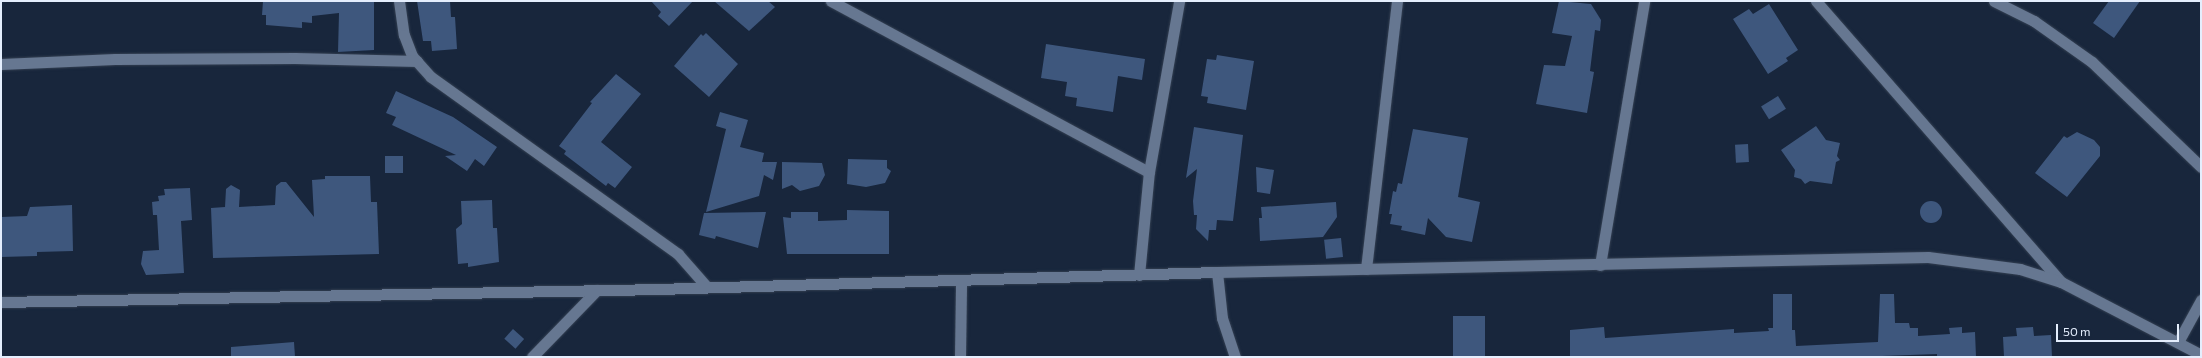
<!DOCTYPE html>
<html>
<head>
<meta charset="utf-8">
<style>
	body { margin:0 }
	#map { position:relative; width:2202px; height:358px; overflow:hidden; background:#18263c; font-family:Commissioner,sans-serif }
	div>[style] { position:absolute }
	.building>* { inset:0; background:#3e577d; transform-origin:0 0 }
	.round { border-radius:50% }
	.roads { filter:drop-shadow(0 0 1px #344052) drop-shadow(0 0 1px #344052) }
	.minor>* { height:11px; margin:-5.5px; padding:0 5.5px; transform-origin:5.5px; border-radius:5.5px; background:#667791 }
	.tertiary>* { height:11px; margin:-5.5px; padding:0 5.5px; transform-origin:5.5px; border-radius:5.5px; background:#667791 }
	span { translate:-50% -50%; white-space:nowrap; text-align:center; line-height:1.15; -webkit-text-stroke:3px #18263c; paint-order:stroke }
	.frame { position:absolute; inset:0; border:2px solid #e4eefd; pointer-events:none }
	.scale { position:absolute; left:2056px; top:324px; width:123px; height:18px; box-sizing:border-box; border:2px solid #e4eefd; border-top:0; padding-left:5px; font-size:12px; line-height:14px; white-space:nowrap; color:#e4eefd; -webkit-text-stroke:3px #18263c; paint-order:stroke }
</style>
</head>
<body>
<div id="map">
	<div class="building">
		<div style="clip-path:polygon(263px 1px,374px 1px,374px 50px,338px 52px,339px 13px,312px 16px,312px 23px,302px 22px,302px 28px,266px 25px,266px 15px,262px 15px)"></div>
		<div style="clip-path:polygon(417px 1px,450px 1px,451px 17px,455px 17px,457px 49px,432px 51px,431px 41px,423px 41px)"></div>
		<div style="clip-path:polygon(651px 1px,693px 1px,669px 26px,658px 16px,661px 12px)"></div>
		<div style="clip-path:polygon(714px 1px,768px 1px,775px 7px,749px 31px)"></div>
		<div style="clip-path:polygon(1559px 1px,1591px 4px,1601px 20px,1600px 31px,1595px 30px,1590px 71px,1594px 72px,1587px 113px,1536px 104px,1544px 65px,1565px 66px,1572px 36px,1552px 33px)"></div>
		<div style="clip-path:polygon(2109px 1px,2140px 1px,2114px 38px,2093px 23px)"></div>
		<div style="clip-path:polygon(1769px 4px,1798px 50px,1786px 58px,1788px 61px,1768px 74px,1733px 19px,1749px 9px,1753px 14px)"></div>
		<div style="clip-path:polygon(706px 33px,738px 64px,709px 97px,674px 66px,701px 34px,703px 36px)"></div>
		<div style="clip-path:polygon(1046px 44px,1145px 59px,1142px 80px,1118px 76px,1113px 112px,1076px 106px,1077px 98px,1065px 96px,1067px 82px,1041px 78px)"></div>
		<div style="clip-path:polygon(1217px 55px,1254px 61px,1246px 110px,1207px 103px,1208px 97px,1201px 96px,1207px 59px,1216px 60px)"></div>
		<div style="clip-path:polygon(616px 74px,641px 94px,601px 142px,632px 167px,615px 188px,608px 183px,606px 186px,564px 154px,566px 151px,559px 146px,592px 103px,590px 102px)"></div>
		<div style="clip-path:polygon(396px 91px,453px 117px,497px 147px,484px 166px,475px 159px,467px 171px,445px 156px,456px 155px,392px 125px,396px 117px,386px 113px)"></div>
		<div style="left:1778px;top:96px;width:15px;height:20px;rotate:58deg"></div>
		<div style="clip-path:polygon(720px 112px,748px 120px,740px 147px,764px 153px,762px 162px,777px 162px,773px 180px,764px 175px,759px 196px,706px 212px,726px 129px,716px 126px)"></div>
		<div style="clip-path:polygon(1816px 126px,1826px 140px,1840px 143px,1837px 156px,1840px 160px,1836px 162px,1832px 184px,1810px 181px,1805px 184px,1801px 179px,1794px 177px,1795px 170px,1781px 150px)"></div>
		<div style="clip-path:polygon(1194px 127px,1243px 135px,1233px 221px,1217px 220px,1216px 230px,1209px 230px,1208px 241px,1196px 229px,1197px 215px,1194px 215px,1193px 201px,1197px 169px,1186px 178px)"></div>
		<div style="clip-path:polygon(1413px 129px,1468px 138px,1458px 197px,1480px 202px,1472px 242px,1446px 237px,1428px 218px,1425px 235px,1401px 230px,1402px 226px,1390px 224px,1392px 214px,1389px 214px,1393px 191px,1396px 192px,1398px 183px,1402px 184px)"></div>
		<div style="clip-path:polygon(2077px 132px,2094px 140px,2100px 147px,2100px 156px,2067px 197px,2035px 173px,2064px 136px,2067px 138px)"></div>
		<div style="left:1748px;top:144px;width:18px;height:13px;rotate:87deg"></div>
		<div style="left:403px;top:156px;width:17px;height:18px;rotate:90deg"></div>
		<div style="clip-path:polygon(848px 159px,887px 160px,887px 168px,891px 171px,885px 183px,866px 187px,847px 184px)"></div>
		<div style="clip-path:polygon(782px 162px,822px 163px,825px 175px,819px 186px,800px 191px,792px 185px,782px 189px)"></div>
		<div style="clip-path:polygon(1256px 167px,1274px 170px,1270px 194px,1257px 192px)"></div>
		<div style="clip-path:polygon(325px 176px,370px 176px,371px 202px,377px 202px,379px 254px,213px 258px,211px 208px,225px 207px,226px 189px,231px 185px,240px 190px,239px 207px,275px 205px,276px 186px,281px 182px,286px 182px,314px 217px,312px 180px,325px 179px)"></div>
		<div style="clip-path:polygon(190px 188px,192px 220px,181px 221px,184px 273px,146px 275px,141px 264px,143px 251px,159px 250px,157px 215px,153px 215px,152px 202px,159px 201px,158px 196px,165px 195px,164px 189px)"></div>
		<div style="clip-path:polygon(492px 200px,493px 228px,497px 228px,499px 262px,468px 267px,468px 263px,458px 264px,456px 229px,462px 224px,461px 201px)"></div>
		<div class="round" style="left:1920px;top:201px;width:22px;height:22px"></div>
		<div style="clip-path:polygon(1336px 202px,1337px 217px,1323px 237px,1260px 241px,1259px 218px,1262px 218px,1261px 207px)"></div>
		<div style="clip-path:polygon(72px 205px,73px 251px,37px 252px,37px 256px,1px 257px,1px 217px,27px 216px,30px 207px)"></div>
		<div style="clip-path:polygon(847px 210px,889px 211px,889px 254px,787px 254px,783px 217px,791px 218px,791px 212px,818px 212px,818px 221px,847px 220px)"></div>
		<div style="clip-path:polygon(766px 212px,758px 248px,716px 236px,715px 239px,699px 235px,704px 213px)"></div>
		<div style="left:1341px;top:238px;width:19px;height:17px;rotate:84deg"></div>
		<div style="clip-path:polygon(1773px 294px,1792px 294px,1792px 330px,1795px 330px,1796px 346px,1878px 342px,1880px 294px,1894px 294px,1895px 323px,1909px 323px,1910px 328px,1918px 328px,1918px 336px,1950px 334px,1949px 328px,1962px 327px,1962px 333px,1975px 332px,1976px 357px,1937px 357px,1937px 354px,1855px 357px,1570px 357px,1570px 330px,1604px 327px,1605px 338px,1734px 329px,1734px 333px,1769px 331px,1768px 328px,1773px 328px)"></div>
		<div style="left:1453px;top:316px;width:32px;height:41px"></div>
		<div style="clip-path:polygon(2033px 327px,2034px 336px,2051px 335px,2052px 357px,2004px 357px,2003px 337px,2017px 336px,2016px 328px)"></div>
		<div style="left:513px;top:329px;width:15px;height:13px;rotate:42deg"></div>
		<div style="clip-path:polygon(294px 342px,295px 357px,231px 357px,231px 347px)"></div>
	</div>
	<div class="roads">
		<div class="minor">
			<div style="left:399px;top:1px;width:34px;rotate:82deg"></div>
			<div style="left:404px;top:35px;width:22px;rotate:69deg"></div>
			<div style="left:412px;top:56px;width:28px;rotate:48deg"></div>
			<div style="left:431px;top:77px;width:304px;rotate:35.6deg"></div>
			<div style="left:678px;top:254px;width:43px;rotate:48.8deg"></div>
			<div style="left:831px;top:1px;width:361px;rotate:28.3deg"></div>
			<div style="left:1816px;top:1px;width:373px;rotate:48.9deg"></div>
			<div style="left:1994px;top:1px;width:45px;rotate:26.6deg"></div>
			<div style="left:2034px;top:21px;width:71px;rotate:35.3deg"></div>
			<div style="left:2092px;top:62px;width:151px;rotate:43.9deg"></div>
			<div style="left:1px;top:64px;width:114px;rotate:-2.5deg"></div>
			<div style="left:115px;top:59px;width:180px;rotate:-0.3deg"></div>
			<div style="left:295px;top:58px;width:122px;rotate:1.4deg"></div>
			<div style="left:1600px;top:265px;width:268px;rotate:-80.5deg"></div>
			<div style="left:1366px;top:269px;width:270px;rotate:-83.4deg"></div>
			<div style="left:1217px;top:272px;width:46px;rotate:83.8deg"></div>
			<div style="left:1222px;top:318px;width:41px;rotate:71.6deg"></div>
			<div style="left:1139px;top:275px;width:103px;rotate:-84.5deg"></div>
			<div style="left:1149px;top:172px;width:174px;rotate:-80deg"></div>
			<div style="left:2178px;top:342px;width:48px;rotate:-61.3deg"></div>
			<div style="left:532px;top:357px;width:93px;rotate:-45.9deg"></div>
			<div style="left:960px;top:357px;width:76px;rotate:-89.2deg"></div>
		</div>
		<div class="tertiary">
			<div style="left:1px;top:302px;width:657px;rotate:-1.13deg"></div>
			<div style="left:658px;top:289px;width:559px;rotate:-1.74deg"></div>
			<div style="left:1217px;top:272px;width:711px;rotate:-1.21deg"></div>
			<div style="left:1928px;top:257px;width:93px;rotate:7.4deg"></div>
			<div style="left:2020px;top:269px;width:43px;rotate:17.6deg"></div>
			<div style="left:2061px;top:282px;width:158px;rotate:27.5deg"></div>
		</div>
	</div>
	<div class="frame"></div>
	<div class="scale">50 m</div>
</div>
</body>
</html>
